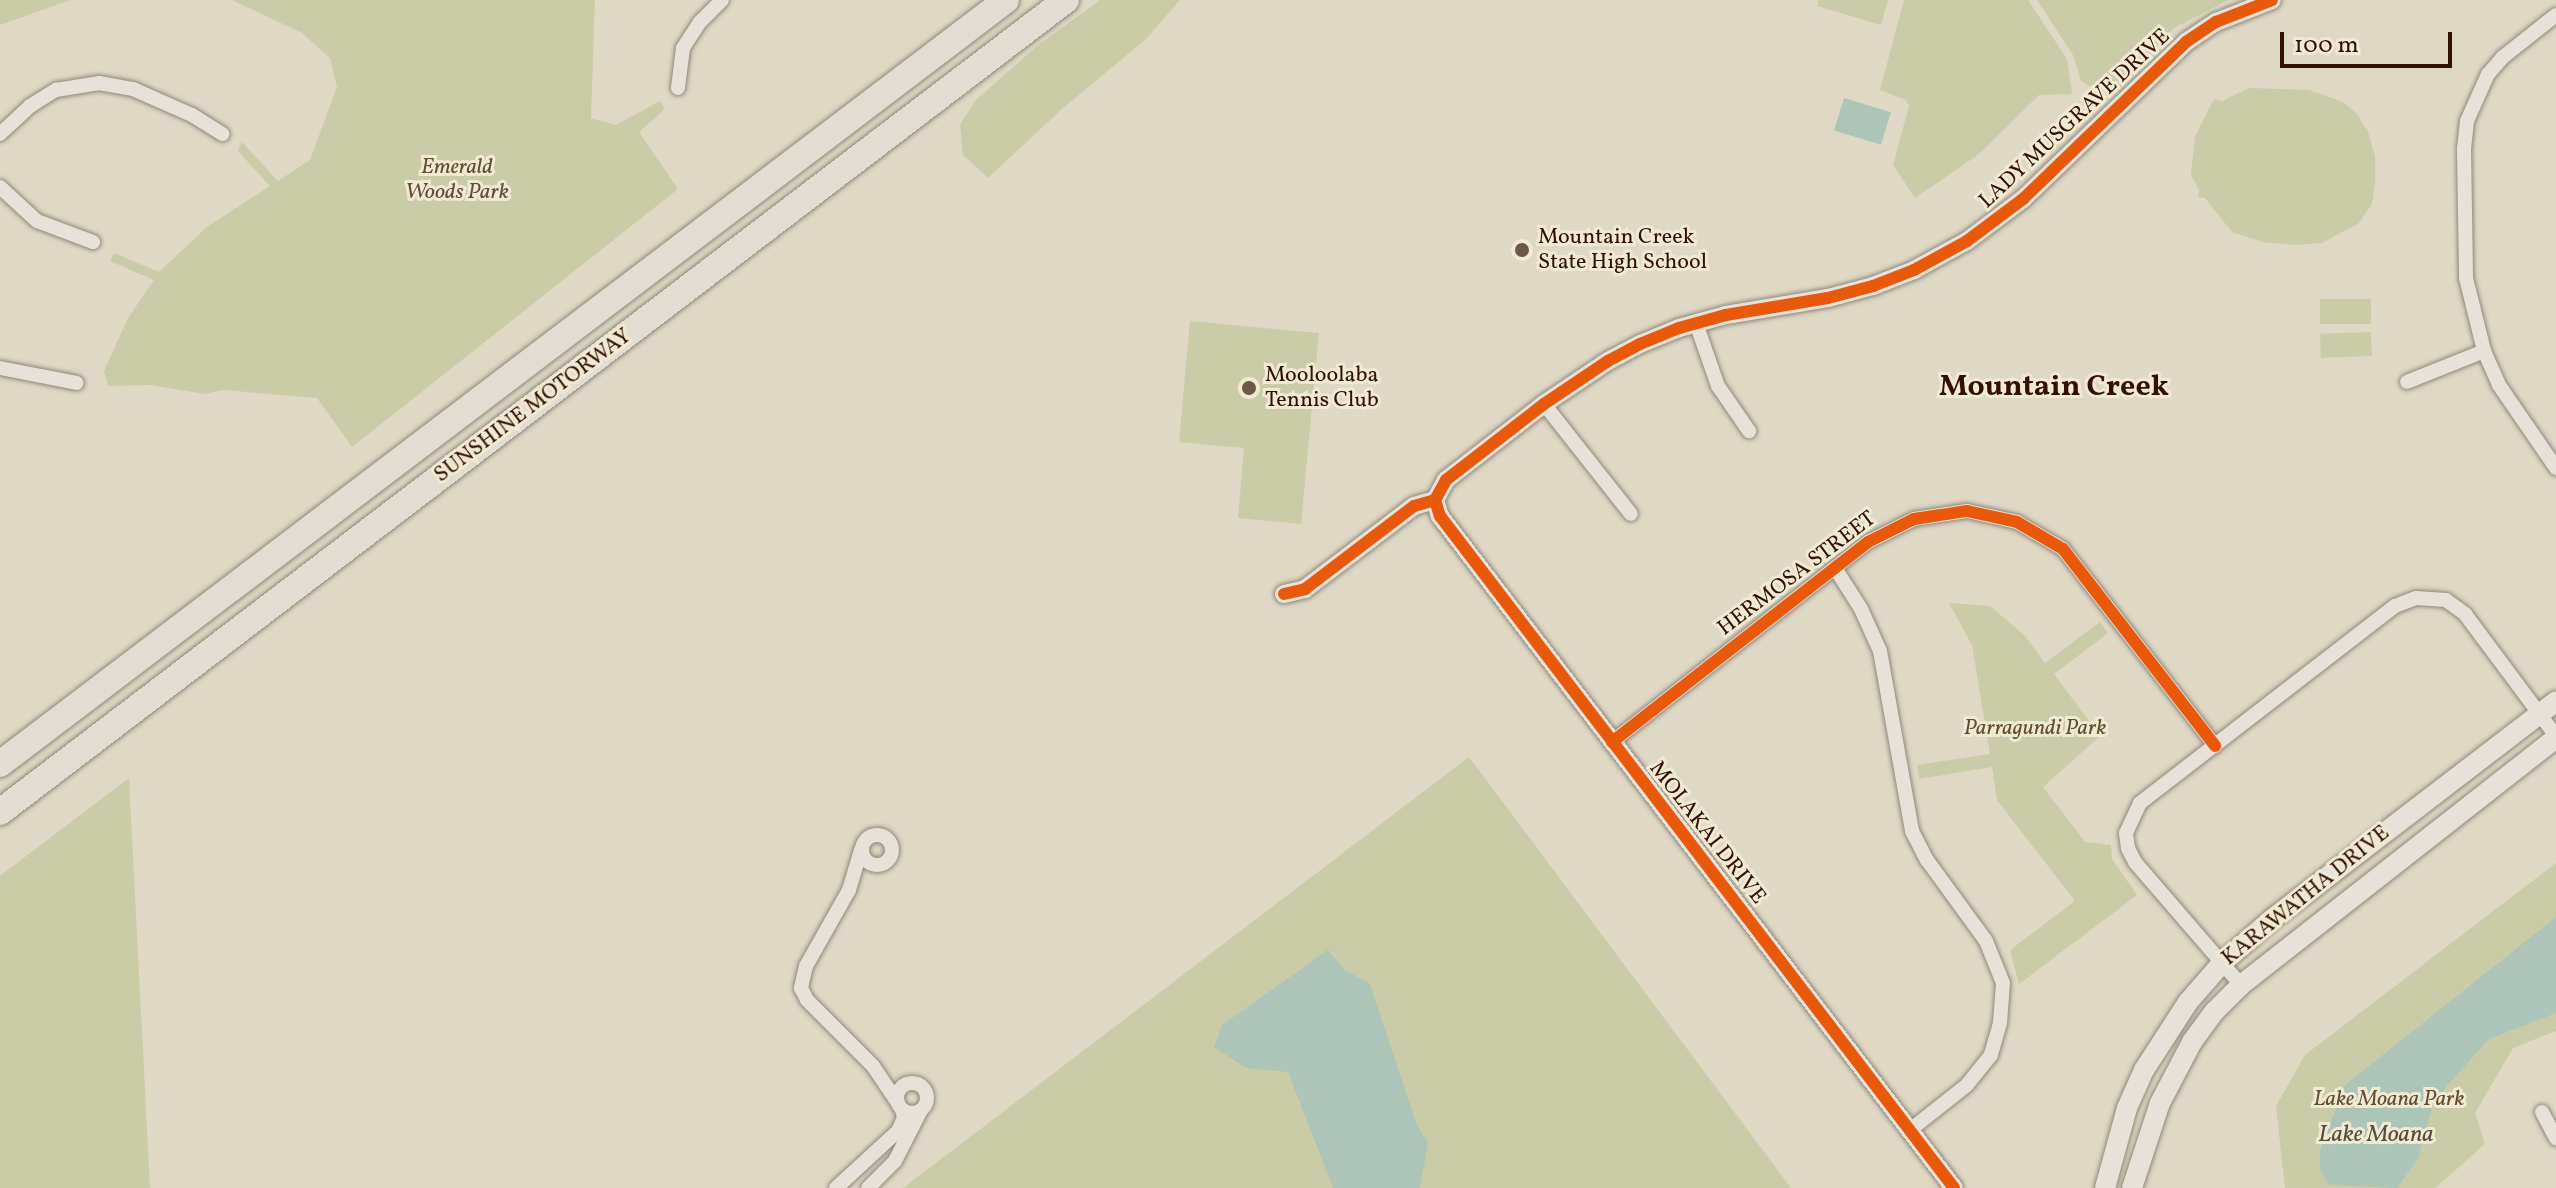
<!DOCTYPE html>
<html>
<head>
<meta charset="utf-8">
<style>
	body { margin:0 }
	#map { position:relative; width:2556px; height:1188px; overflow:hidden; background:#dfd8c5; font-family:Vollkorn,serif }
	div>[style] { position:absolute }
	.green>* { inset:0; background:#cacba7; transform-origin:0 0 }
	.water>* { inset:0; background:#adc4b8; transform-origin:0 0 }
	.roads { filter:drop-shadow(0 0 2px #90887c) drop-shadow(0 0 2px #90887c) }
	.minor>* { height:14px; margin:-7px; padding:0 7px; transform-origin:7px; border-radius:7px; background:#e6e2d9 }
	.minor>.ring { margin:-7px; padding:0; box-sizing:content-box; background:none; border:14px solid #e6e2d9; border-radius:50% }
	.tertiary>* { height:18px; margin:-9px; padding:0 9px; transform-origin:9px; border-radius:9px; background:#e6e2d9 }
	.secondary>* { height:20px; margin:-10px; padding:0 10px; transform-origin:10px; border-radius:10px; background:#e6e2d9 }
	.motorway>* { height:26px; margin:-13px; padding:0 13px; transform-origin:13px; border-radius:13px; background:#e2ddd2 }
	.cycleway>* { height:12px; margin:-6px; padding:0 6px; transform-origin:6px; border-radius:6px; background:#e8590c }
	.dots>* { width:22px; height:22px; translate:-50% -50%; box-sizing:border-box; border:4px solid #f1ead2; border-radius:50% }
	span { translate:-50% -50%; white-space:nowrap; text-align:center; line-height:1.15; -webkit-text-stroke:6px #f1ead2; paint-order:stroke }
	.street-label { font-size:22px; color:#301103 }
	.park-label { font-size:22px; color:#604f34; font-style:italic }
	.poi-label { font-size:22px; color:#301103 }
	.left { translate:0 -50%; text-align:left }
	.water-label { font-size:24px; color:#544d40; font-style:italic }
	.district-label { font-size:30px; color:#301103; font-weight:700 }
	.scale { position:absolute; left:2280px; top:32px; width:172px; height:36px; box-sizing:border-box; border:4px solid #301103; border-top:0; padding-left:10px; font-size:24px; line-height:28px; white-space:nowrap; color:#301103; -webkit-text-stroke:6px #f1ead2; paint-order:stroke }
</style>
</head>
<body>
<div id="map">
	<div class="green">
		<div style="clip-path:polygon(0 0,70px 0,0 25px)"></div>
		<div style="clip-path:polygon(232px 0,595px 0,591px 118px,616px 125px,660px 101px,665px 109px,639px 132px,678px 189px,352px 447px,317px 398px,223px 390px,205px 394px,151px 385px,108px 386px,104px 371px,128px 318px,154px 280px,110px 261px,114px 253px,159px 272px,207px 227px,270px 186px,238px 151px,242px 142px,278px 181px,310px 160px,337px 87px,330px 58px,302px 33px)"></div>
		<div style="clip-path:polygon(1100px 0,1180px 0,1145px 40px,1063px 108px,988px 178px,963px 155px,960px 125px,975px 101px,1037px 46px)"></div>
		<div style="clip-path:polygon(1819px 0,1888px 0,1881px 25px,1817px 6px)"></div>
		<div style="clip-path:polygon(1904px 0,2028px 0,2067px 59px,2072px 94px,2039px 95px,1979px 154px,1915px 198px,1893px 165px,1909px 106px,1906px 100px,1880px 90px)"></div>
		<div style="clip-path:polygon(2037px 0,2228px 0,2174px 28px,2120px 88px,2099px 92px,2081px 81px,2073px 55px)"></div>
		<div style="clip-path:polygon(2249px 88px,2309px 90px,2343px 102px,2357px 114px,2368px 132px,2375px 156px,2375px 183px,2372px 204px,2359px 223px,2322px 243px,2296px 245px,2263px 242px,2232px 232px,2205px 198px,2198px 197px,2199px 190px,2191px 175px,2195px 137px,2214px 99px,2222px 101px)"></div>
		<div style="left:2371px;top:299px;width:25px;height:51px;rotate:90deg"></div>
		<div style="clip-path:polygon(1190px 321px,1319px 333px,1301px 524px,1238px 518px,1244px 448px,1179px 442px)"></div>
		<div style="left:2371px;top:332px;width:24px;height:51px;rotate:88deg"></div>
		<div style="clip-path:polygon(1949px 603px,1990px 606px,2025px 636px,2045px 663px,2100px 622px,2108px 633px,2054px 674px,2100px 736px,2043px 787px,2085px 842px,2111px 845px,2112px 859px,2137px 895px,2019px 984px,2010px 950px,2075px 901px,1997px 800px,1992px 767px,1919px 779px,1917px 765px,1990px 754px,1972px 645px)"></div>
		<div style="clip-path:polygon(1469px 757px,1791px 1188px,903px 1188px)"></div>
		<div style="clip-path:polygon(129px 778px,150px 1188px,0 1188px,0 876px)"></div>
		<div style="clip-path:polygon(2556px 863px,2556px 1031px,2513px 1048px,2475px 1113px,2485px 1144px,2435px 1188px,2285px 1188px,2276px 1106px,2305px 1055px)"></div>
	</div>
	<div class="water">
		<div style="left:1844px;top:98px;width:49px;height:34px;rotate:17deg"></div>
		<div style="clip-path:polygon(2556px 917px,2556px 1013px,2489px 1039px,2446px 1087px,2431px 1111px,2418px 1159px,2397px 1188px,2330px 1185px,2320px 1170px,2320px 1151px,2345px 1085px)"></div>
		<div style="clip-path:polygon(1328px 950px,1345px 970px,1370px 984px,1417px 1125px,1428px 1143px,1420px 1188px,1333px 1188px,1288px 1072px,1246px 1068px,1214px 1047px,1222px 1025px)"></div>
	</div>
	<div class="roads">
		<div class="minor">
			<div style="left:2556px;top:15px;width:68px;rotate:141.6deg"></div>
			<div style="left:2503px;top:57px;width:23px;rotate:131deg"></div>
			<div style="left:2488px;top:74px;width:51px;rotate:114.1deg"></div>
			<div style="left:2467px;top:121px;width:27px;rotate:96deg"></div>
			<div style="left:2464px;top:148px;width:130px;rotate:89.1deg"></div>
			<div style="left:2466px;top:278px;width:75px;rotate:76.1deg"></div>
			<div style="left:2484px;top:351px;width:37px;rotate:66deg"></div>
			<div style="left:2499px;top:385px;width:101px;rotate:55.5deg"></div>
			<div style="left:678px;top:88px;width:40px;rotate:-82.9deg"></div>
			<div style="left:683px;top:48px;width:31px;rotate:-57deg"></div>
			<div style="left:700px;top:22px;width:31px;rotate:-45deg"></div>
			<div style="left:0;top:134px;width:41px;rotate:-43deg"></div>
			<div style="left:30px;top:106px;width:31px;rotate:-32deg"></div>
			<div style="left:56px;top:90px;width:44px;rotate:-9.2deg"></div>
			<div style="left:99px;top:83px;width:35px;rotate:10deg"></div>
			<div style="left:133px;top:89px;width:64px;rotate:23.8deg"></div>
			<div style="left:192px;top:115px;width:36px;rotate:32deg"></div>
			<div style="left:0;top:187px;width:50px;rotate:42.6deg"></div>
			<div style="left:37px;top:221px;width:60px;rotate:20.6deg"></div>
			<div style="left:1696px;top:323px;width:67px;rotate:70.8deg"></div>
			<div style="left:1718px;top:386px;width:55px;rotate:55.4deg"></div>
			<div style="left:0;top:368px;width:78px;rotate:11deg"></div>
			<div style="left:2407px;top:382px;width:83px;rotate:-21.9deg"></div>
			<div style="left:1544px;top:404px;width:140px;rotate:51.7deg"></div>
			<div style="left:1835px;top:568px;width:49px;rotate:57.6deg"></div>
			<div style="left:1861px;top:609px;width:46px;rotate:65.7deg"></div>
			<div style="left:1880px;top:651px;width:183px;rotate:79.9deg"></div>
			<div style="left:1912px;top:831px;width:33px;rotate:63deg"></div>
			<div style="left:1927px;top:860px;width:100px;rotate:53.9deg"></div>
			<div style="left:1986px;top:941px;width:45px;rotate:68deg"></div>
			<div style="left:2003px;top:983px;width:40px;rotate:94.3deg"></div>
			<div style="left:2000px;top:1023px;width:33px;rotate:106deg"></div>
			<div style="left:1991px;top:1055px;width:38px;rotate:129deg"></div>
			<div style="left:1967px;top:1085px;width:73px;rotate:141.7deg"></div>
			<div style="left:1612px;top:742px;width:325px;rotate:-38deg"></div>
			<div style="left:1868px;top:542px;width:51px;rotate:-26.6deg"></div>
			<div style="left:1914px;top:519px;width:54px;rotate:-8.6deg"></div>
			<div style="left:1967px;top:511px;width:51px;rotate:12.4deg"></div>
			<div style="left:2017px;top:522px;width:53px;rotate:30.4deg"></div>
			<div style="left:2063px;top:549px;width:249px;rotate:52.3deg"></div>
			<div class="ring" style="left:862px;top:835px;width:16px;height:16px"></div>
			<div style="left:861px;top:850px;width:42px;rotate:106.7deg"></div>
			<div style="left:849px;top:890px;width:87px;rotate:119.5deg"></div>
			<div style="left:806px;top:966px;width:23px;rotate:103deg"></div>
			<div style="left:801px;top:988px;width:13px;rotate:63deg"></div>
			<div style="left:807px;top:1000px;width:93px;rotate:45deg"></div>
			<div style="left:873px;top:1066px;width:45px;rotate:56deg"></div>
			<div style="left:2241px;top:985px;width:162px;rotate:-130.8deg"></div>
			<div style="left:2135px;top:862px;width:16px;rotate:-117deg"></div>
			<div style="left:2128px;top:848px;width:15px;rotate:-98deg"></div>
			<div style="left:2126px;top:833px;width:33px;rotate:-65deg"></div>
			<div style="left:2140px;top:803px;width:322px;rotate:-37.7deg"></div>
			<div style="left:2395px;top:606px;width:22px;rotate:-21deg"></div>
			<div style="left:2416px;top:598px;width:30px;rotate:4deg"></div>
			<div style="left:2446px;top:600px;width:24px;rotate:36deg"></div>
			<div style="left:2465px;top:614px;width:152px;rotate:53.3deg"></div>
			<div class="ring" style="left:897px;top:1083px;width:16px;height:16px"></div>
			<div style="left:2542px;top:1112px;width:30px;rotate:62deg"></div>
			<div style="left:836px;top:1188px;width:84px;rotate:-42.6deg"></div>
			<div style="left:898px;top:1131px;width:14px;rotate:-65deg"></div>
			<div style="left:904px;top:1118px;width:9px;rotate:-103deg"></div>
			<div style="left:868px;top:1188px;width:38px;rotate:-45deg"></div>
			<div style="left:895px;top:1161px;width:57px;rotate:-63deg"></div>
		</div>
		<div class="tertiary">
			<div style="left:1435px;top:500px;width:23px;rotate:-61deg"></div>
			<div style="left:1446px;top:480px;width:124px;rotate:-37.8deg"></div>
			<div style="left:1544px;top:404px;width:77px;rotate:-33.9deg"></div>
			<div style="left:1608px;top:361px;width:36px;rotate:-28deg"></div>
			<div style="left:1640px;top:344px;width:42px;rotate:-22.3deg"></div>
			<div style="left:1679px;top:328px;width:49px;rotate:-15.5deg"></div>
			<div style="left:1726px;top:315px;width:103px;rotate:-9.5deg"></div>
			<div style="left:1828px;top:298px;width:47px;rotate:-14.9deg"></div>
			<div style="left:1873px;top:286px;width:44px;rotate:-21.3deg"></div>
			<div style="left:1914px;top:270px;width:60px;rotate:-28.7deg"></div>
			<div style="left:1967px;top:241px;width:70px;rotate:-36.9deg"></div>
			<div style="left:2023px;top:199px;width:226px;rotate:-43.9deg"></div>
			<div style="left:2186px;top:42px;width:36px;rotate:-34deg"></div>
			<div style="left:2216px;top:22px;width:60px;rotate:-21.4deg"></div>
			<div style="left:1435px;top:500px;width:17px;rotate:73deg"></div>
			<div style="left:1440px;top:516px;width:846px;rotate:52.59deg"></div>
			<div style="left:1284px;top:594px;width:22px;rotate:-13deg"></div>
			<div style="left:1305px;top:589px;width:137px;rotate:-37.3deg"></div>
			<div style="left:1414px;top:506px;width:22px;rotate:-16deg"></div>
		</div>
		<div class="secondary">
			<div style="left:2105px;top:1188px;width:83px;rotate:-74.6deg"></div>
			<div style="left:2127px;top:1108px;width:42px;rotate:-65.9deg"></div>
			<div style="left:2144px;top:1070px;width:81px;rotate:-57.1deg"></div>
			<div style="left:2188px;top:1002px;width:52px;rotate:-48.9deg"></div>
			<div style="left:2222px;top:963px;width:65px;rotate:-41.3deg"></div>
			<div style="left:2271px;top:920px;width:359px;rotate:-37.5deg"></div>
			<div style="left:2132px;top:1188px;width:89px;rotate:-71.8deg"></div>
			<div style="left:2160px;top:1103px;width:69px;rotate:-62.3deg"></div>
			<div style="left:2192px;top:1042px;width:37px;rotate:-54deg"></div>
			<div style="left:2214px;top:1012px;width:38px;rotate:-45deg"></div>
			<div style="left:2241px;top:985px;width:400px;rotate:-38.1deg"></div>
		</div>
		<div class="motorway">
			<div style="left:0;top:764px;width:1263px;rotate:-37.21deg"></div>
			<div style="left:0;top:812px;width:1340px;rotate:-37.3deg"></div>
		</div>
	</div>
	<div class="cycleway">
		<div style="left:1435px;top:500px;width:23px;rotate:-61deg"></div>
		<div style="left:1446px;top:480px;width:124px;rotate:-37.8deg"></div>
		<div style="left:1544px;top:404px;width:77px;rotate:-33.9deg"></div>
		<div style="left:1608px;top:361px;width:36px;rotate:-28deg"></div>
		<div style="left:1640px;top:344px;width:42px;rotate:-22.3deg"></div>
		<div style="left:1679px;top:328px;width:49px;rotate:-15.5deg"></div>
		<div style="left:1726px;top:315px;width:103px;rotate:-9.5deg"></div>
		<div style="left:1828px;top:298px;width:47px;rotate:-14.9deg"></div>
		<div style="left:1873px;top:286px;width:44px;rotate:-21.3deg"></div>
		<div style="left:1914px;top:270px;width:60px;rotate:-28.7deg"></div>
		<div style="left:1967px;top:241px;width:70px;rotate:-36.9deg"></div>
		<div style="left:2023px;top:199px;width:226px;rotate:-43.9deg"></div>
		<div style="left:2186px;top:42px;width:36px;rotate:-34deg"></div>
		<div style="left:2216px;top:22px;width:60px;rotate:-21.4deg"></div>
		<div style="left:1435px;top:500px;width:17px;rotate:73deg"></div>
		<div style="left:1440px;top:516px;width:846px;rotate:52.59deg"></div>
		<div style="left:1284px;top:594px;width:22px;rotate:-13deg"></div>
		<div style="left:1305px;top:589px;width:137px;rotate:-37.3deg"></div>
		<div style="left:1414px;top:506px;width:22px;rotate:-16deg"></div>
		<div style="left:1612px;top:742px;width:325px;rotate:-38deg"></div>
		<div style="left:1868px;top:542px;width:51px;rotate:-26.6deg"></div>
		<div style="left:1914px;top:519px;width:54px;rotate:-8.6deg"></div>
		<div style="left:1967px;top:511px;width:51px;rotate:12.4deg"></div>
		<div style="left:2017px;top:522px;width:53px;rotate:30.4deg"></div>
		<div style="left:2063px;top:549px;width:249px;rotate:52.3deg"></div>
	</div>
	<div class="dots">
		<div style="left:1522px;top:250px;background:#6d5747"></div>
		<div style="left:1249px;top:388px;background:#6d5747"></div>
	</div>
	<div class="street-label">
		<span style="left:2075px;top:119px;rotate:-43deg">LADY MUSGRAVE DRIVE</span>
		<span style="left:533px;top:406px;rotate:-37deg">SUNSHINE MOTORWAY</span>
		<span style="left:1797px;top:574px;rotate:-37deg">HERMOSA STREET</span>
		<span style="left:1707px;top:833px;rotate:52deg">MOLAKAI DRIVE</span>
		<span style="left:2306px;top:896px;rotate:-39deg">KARAWATHA DRIVE</span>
	</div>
	<div class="park-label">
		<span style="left:457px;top:180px">Emerald<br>Woods Park</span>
		<span style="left:2035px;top:729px">Parragundi Park</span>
		<span style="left:2389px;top:1100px">Lake Moana Park</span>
	</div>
	<div class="poi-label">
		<span class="left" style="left:1538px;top:250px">Mountain Creek<br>State High School</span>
		<span class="left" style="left:1265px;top:388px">Mooloolaba<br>Tennis Club</span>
	</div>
	<div class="water-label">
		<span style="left:2376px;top:1136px">Lake Moana</span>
	</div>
	<div class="district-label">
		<span style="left:2054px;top:387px">Mountain Creek</span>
	</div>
	<div class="scale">100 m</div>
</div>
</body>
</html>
